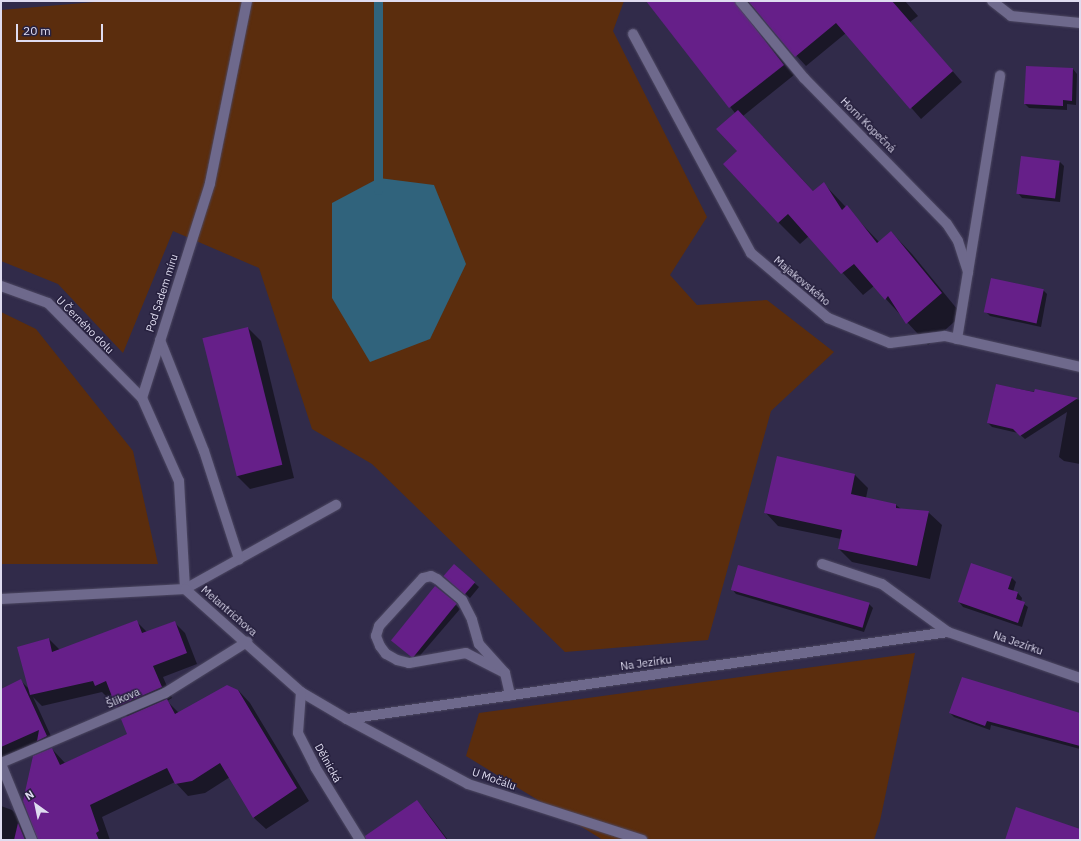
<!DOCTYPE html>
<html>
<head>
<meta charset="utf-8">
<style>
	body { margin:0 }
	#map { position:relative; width:1081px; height:841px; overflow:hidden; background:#312b4a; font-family:"IBM Plex Sans",sans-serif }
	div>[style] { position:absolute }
	.green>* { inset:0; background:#5b2d0d }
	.water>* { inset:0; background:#30637c }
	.shadow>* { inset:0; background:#0007 }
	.stream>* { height:9px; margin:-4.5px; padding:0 4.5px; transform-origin:4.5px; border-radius:4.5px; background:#30637c }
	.building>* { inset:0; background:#661f89; transform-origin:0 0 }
	.roads { filter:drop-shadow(0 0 1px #4c4761) drop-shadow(0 0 1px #4c4761) }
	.minor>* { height:10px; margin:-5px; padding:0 5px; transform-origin:5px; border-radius:5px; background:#6e698c }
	span { translate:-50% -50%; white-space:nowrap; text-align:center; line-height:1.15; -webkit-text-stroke:3px #27213f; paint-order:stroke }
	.street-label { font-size:11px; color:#dfdcf0 }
	.frame { position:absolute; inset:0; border:2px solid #dfdcf0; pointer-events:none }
	.north { position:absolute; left:16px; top:785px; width:40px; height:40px; -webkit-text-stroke:3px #27213f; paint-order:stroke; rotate:327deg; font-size:11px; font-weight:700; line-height:16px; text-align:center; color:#dfdcf0 }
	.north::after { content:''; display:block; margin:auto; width:14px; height:18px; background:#dfdcf0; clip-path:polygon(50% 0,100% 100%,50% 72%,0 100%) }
	.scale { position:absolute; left:16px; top:24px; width:87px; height:18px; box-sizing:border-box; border:2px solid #dfdcf0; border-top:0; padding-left:5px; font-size:12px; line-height:14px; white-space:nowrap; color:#dfdcf0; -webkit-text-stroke:3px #27213f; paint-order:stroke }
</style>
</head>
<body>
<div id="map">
	<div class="green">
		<div style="clip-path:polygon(107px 1px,624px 1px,613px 31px,707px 217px,670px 275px,697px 305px,767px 300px,834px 352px,771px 411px,708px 640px,565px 652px,372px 464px,312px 429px,259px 268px,173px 231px,123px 353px,58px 284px,1px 261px,1px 10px)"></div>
		<div style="clip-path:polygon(1px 312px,36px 329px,133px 451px,158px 564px,1px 564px)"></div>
		<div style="clip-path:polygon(915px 653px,880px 821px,874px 840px,603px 840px,466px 756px,479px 713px)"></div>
	</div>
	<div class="water">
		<div style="clip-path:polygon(379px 178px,434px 185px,466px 264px,430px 339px,370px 362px,332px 298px,332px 203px)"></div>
	</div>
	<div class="shadow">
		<div style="clip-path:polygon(647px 1px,905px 1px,918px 16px,910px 22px,962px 82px,921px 119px,846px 33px,806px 66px,750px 4px,744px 9px,745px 17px,794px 75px,743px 116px,814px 192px,824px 184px,879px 242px,891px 232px,912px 254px,962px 315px,928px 345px,874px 286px,863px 295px,809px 236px,800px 244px,778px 222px,739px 151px,735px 113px)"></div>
		<div style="clip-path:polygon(1073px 69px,1077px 74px,1076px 105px,1067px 104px,1067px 110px,1029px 108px,1025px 104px)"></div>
		<div style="clip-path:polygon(1060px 162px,1064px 166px,1060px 202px,1022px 198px,1018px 193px)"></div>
		<div style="clip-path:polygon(1043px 290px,1047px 294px,1041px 327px,990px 316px,985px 311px)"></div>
		<div style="clip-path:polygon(248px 328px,261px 341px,294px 478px,250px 489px,237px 476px)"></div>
		<div style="clip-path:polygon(996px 385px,1080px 400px,1080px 464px,1064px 461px,1059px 457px,1067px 412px,1025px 439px,1018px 433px,992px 427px,988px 423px)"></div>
		<div style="clip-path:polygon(855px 475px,868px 488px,866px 498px,896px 505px,901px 509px,928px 512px,942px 525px,930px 579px,852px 562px,839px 549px,841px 539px,778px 526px,765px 512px)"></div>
		<div style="clip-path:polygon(454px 565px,479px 587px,470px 598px,449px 580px)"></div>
		<div style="clip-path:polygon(1012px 578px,1016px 582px,1013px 592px,1018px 593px,1022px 598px,1021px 602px,1028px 607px,1022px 627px,963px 607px,959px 602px)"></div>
		<div style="clip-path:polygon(732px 589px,869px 604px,873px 608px,864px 632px,736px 594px)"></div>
		<div style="clip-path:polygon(456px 605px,460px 609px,417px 659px,396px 643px)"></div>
		<div style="clip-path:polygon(136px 621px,147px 632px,174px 622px,185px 633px,197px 664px,163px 677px,172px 698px,167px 701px,179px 713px,238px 690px,250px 703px,309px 801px,266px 829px,253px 817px,230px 777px,205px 793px,188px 796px,175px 782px,102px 817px,110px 840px,45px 840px,52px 749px,65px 763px,128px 735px,128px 717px,117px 706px,113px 694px,107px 697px,102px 692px,42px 706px,33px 697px,55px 745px,1px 759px,1px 690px,21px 681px,29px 689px,49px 639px,60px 650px)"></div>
		<div style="clip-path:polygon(950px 713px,1080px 713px,1080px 749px,991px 725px,990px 730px,954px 717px)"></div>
		<div style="clip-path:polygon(416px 801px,425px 810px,448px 840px,387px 840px)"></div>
		<div style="clip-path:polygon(1px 806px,12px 810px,27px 825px,33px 840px,1px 840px)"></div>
	</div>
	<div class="stream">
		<div style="left:378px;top:1px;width:189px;rotate:90deg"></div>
	</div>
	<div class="building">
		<div style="clip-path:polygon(646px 1px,734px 1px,784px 65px,729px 108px)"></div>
		<div style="clip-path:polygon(748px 1px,892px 1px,953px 71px,910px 109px,836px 23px,795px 57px)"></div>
		<div style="clip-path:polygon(1026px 66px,1073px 68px,1072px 101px,1063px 100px,1063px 106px,1024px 104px)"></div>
		<div style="clip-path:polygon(738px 110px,813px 191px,824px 182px,842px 210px,847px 205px,877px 243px,891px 231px,942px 293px,906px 324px,888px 296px,885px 300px,854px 264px,841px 274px,788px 214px,778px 223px,723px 164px,737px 151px,716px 129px)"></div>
		<div style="left:1021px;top:156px;width:39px;height:38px;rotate:7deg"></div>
		<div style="left:991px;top:278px;width:54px;height:35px;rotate:12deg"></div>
		<div style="left:248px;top:327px;width:142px;height:47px;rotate:76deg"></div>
		<div style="clip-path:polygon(996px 384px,1034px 392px,1035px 389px,1078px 398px,1020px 436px,1013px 429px,987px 423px)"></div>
		<div style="clip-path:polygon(777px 456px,855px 474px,851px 494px,896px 504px,896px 508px,929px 511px,917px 566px,838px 549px,842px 530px,764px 513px)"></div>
		<div style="clip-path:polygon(971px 563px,1012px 577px,1008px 589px,1018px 592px,1016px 599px,1025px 602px,1018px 623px,958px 602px)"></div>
		<div style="left:454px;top:564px;width:28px;height:16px;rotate:41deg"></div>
		<div style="left:738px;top:565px;width:137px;height:26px;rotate:16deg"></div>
		<div style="left:435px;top:586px;width:28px;height:70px;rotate:39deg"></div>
		<div style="clip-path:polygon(137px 620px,142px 633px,175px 621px,187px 653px,153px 666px,162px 687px,116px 707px,106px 681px,95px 686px,93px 681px,30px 695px,17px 647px,49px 638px,52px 652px)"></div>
		<div style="clip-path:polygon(962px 677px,1080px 713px,1080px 746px,987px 721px,985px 726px,949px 713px)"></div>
		<div style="clip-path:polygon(21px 679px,47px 736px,37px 741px,39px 730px,1px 747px,1px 689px)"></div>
		<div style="clip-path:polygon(227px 685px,238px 690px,297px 788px,253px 818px,220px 763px,192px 781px,175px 784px,167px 768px,90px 805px,99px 831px,96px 833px,99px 840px,38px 840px,23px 801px,33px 756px,52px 748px,60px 765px,127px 734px,121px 719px,167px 699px,175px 714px)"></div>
		<div style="clip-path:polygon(417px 800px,447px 840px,366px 840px,365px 836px)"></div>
		<div style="clip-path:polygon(1016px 807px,1080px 829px,1080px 840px,1005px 840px)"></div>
		<div style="clip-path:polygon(18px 823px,25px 840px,14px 840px)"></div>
	</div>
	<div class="roads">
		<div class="minor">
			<div style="left:740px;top:1px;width:100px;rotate:50.3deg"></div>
			<div style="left:804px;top:78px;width:204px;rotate:45.6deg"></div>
			<div style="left:947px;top:224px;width:20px;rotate:57deg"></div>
			<div style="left:958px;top:241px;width:33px;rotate:72deg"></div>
			<div style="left:992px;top:1px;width:24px;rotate:38deg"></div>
			<div style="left:1011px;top:16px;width:69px;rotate:5.8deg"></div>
			<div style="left:633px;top:34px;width:249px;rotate:61.7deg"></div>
			<div style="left:751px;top:253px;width:101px;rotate:40.2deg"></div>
			<div style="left:828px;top:318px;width:67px;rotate:22deg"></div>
			<div style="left:890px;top:343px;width:55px;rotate:-7.3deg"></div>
			<div style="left:945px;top:336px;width:139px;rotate:12.9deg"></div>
			<div style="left:1px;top:286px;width:50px;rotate:19.9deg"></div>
			<div style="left:48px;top:303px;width:134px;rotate:45.3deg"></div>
			<div style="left:142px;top:398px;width:91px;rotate:66deg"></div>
			<div style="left:179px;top:481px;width:108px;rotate:86.8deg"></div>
			<div style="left:185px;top:589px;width:173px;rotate:-29.1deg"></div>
			<div style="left:957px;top:339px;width:267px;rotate:-80.7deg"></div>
			<div style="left:160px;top:340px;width:119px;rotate:68.4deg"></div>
			<div style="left:204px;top:451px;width:114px;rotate:72deg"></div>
			<div style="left:142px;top:398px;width:225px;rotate:-72.4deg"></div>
			<div style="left:210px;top:183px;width:186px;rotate:-78.5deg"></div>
			<div style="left:822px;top:564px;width:63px;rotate:18.4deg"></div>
			<div style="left:882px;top:584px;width:82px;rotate:36deg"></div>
			<div style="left:948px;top:632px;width:140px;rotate:19.2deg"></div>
			<div style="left:1px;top:599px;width:184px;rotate:-3.1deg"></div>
			<div style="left:185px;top:589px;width:155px;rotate:41.6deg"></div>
			<div style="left:301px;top:692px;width:53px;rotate:30.4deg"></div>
			<div style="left:347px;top:719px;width:137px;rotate:28.2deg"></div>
			<div style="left:468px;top:784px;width:183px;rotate:17.8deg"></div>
			<div style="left:505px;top:673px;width:44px;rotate:-152.9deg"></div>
			<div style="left:466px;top:653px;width:58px;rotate:170deg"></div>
			<div style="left:409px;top:663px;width:12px;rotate:-166deg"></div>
			<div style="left:397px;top:660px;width:13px;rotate:-151deg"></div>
			<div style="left:386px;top:654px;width:10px;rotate:-127deg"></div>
			<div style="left:380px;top:646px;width:11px;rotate:-112deg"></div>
			<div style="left:376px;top:636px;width:10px;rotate:-73deg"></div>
			<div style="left:379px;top:626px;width:65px;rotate:-47.5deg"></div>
			<div style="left:423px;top:578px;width:8px;rotate:-14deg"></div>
			<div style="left:431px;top:576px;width:7px;rotate:27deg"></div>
			<div style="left:437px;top:579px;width:33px;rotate:40deg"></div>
			<div style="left:462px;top:600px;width:22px;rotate:63deg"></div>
			<div style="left:472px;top:620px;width:25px;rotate:74deg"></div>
			<div style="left:479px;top:644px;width:39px;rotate:48deg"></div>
			<div style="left:505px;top:673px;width:23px;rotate:77deg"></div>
			<div style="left:301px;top:692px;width:41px;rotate:94.2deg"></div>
			<div style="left:298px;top:733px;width:38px;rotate:63deg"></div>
			<div style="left:315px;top:767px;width:86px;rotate:58.3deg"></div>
			<div style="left:347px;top:719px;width:607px;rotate:-8.24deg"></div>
			<div style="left:1px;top:763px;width:178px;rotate:-23.1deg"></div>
			<div style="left:165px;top:693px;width:97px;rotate:-31.9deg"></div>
			<div style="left:1px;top:764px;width:82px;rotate:67.8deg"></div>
		</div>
	</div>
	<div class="street-label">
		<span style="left:868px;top:125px;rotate:45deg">Horní Kopečná</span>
		<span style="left:802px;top:281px;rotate:40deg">Majakovského</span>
		<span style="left:162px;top:293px;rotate:-72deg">Pod Sadem míru</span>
		<span style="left:85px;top:325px;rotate:45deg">U Černého dolu</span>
		<span style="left:229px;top:611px;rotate:41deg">Melantrichova</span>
		<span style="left:1018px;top:643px;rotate:19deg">Na Jezírku</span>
		<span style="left:646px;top:663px;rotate:-8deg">Na Jezírku</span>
		<span style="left:123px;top:698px;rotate:-23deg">Šlikova</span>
		<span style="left:328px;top:763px;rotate:61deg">Dělnická</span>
		<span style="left:494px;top:779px;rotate:19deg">U Močálu</span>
	</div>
	<div class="frame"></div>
	<div class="north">N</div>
	<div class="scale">20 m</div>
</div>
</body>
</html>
